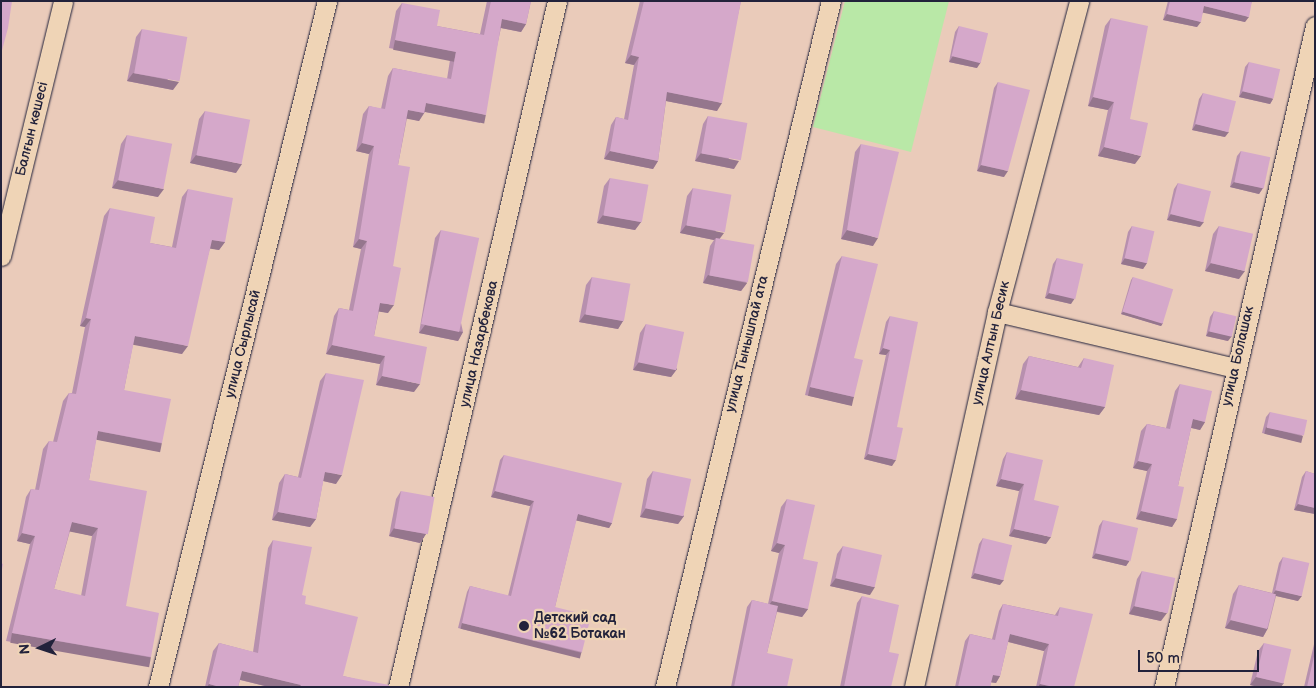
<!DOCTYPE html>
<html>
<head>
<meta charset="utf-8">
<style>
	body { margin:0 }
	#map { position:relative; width:1316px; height:688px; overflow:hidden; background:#eacbba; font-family:"Balsamiq Sans",sans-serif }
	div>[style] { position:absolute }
	.green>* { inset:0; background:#b9e8a7 }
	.roads { filter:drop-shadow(0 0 1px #22223b) drop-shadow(0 0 1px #22223b) }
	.street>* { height:19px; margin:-9.5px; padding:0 9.5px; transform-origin:9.5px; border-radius:9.5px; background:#efd4b6 }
	.wall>* { inset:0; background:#b790ae }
	.shaded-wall>* { inset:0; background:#95768d; transform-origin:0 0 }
	.building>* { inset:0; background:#d5a8ca; transform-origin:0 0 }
	.dots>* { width:14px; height:14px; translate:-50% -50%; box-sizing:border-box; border:2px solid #efd4b6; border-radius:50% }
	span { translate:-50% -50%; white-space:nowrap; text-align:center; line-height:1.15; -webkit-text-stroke:4.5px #efd4b6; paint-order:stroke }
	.street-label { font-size:14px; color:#22223b }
	.poi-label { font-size:14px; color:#22223b; font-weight:700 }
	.left { translate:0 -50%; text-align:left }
	.frame { position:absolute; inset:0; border:2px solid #22223b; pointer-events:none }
	.north { position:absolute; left:15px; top:623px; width:50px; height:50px; -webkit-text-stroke:4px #efd4b6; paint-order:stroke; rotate:266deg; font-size:14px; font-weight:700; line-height:20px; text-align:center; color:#22223b }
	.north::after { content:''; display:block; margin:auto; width:18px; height:22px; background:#22223b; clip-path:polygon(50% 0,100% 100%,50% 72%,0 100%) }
	.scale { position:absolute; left:1138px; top:650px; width:121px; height:22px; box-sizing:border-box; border:2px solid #22223b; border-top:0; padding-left:6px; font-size:15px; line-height:18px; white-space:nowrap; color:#22223b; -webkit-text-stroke:4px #efd4b6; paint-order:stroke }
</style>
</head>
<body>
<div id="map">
	<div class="green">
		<div style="clip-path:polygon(845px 1px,949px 1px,911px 152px,813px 127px)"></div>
	</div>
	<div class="roads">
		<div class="street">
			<div style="left:1px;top:256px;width:262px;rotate:-76.3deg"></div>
			<div style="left:997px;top:312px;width:244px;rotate:13.2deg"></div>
			<div style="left:158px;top:687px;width:707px;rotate:-76.16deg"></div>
			<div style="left:398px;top:687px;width:704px;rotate:-76.95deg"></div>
			<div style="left:665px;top:687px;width:706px;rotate:-76.4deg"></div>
			<div style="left:914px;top:687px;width:384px;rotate:-77.5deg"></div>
			<div style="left:997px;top:312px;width:322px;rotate:-75.2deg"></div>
			<div style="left:1164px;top:687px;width:678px;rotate:-77.13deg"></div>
		</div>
	</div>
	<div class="wall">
		<div style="clip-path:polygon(487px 1px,531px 1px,526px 24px,521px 32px,501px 28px,480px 123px,425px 112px,419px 121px,407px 118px,398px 165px,393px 266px,388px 313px,379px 311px,374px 336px,414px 392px,376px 385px,380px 364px,326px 354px,334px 316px,339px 308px,349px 310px,361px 249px,353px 247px,369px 154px,356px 151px,363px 114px,369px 106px,381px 109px,388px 76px,393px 68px,447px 79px,450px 60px,389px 48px,396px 11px,402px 3px,437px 26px,480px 34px)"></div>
		<div style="clip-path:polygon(640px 1px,741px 1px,717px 111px,666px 101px,658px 161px,653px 169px,604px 159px,611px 125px,616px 117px,624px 119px,634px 65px,625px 63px)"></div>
		<div style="clip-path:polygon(1168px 1px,1252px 1px,1245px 22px,1203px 12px,1197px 27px,1163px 20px)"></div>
		<div style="clip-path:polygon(1111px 18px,1130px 119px,1135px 164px,1098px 156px,1108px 110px,1088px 106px,1105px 26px)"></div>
		<div style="clip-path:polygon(959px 26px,977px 68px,949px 62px,955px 32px)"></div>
		<div style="clip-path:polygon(142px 29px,173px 90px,127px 81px,136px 37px)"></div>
		<div style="clip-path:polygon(1249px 62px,1273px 99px,1270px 104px,1239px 97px,1245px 67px)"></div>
		<div style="clip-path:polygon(998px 82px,1004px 177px,977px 171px,994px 88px)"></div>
		<div style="clip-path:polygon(1203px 93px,1225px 137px,1192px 130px,1199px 99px)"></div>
		<div style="clip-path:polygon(205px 111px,236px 173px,190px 163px,199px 119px)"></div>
		<div style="clip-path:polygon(708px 116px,734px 169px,695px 161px,703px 124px)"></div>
		<div style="clip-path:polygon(127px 135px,158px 197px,112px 188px,121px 144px)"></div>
		<div style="clip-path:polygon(861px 144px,873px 246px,841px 239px,855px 152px)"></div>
		<div style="clip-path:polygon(1241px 151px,1263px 188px,1259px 194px,1230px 187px,1237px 156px)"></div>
		<div style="clip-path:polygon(610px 178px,641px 222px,635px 230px,597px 223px,604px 186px)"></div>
		<div style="clip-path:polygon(1178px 183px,1200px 227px,1167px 220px,1174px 189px)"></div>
		<div style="clip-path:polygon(693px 188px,720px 239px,747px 283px,741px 291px,703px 283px,710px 246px,714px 240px,680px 233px,687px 196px)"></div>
		<div style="clip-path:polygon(evenodd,188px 189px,225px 242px,219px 250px,210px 248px,182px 354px,133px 344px,124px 390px,162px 443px,156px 451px,96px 439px,89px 480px,126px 606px,151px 657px,145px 665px,6px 641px,30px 544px,17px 541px,26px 497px,31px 489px,35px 490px,43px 449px,49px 441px,53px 442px,63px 401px,69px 393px,72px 393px,85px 327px,80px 326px,104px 216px,110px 208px,150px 243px,172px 247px,182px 197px,188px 189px,70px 531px,92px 536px,81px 596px,54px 589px,70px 531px)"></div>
		<div style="clip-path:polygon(1132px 226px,1147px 263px,1143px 269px,1121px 264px,1128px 232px)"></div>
		<div style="clip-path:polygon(1219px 226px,1239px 279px,1205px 271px,1213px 234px)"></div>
		<div style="clip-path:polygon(441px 230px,463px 332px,458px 341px,419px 333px,435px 238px)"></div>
		<div style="clip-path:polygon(842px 256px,854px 358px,854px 397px,849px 405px,805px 395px,836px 264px)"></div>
		<div style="clip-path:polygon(1057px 258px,1071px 304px,1045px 298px,1053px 264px)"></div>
		<div style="clip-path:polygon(592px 277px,623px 321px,618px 329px,579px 322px,586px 285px)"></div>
		<div style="clip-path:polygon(1133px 277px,1163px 323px,1161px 326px,1121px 314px,1131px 280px)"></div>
		<div style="clip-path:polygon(1214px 311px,1228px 341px,1206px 336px,1210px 317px)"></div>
		<div style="clip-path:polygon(890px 316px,897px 427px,892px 466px,864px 459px,886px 355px,879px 354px,886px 322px)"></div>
		<div style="clip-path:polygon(646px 324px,677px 369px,671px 377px,633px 370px,640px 333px)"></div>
		<div style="clip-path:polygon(1029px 356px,1078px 367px,1084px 358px,1105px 407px,1099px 415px,1015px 399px,1023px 364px)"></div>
		<div style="clip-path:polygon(326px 373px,336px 484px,323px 481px,316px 519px,310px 527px,272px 520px,279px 483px,285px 474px,298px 477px,320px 381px)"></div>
		<div style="clip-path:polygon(1180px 384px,1205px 422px,1200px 430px,1191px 428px,1178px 486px,1177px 519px,1172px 527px,1136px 519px,1147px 471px,1133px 468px,1141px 431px,1147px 424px,1166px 428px,1175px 391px)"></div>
		<div style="clip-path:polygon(1270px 412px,1303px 436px,1299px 442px,1262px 433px,1266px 417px)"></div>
		<div style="clip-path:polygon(1007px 452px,1034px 500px,1046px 544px,1009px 536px,1019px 491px,996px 486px,1003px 459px)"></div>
		<div style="clip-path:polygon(504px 455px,612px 523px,609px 528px,576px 520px,555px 607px,582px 652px,578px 657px,458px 628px,467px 592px,470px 586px,508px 596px,530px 506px,491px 497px,500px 460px)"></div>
		<div style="clip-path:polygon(653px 471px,684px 516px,678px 524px,640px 517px,647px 479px)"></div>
		<div style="clip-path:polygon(1306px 471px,1315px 474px,1315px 514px,1294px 510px,1302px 477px)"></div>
		<div style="clip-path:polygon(401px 491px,426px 534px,420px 543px,389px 536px,396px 499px)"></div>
		<div style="clip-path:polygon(787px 499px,803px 559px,808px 609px,802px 617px,777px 612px,767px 653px,787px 687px,731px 687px,747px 607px,752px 600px,768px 604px,779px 553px,771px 551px,781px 507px)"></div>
		<div style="clip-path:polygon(1103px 520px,1130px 560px,1126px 566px,1092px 558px,1099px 526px)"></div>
		<div style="clip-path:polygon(983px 538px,1000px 585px,971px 578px,979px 544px)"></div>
		<div style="clip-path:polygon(273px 540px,302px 595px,305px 604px,343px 676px,389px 687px,269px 687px,240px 680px,238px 687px,205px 687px,213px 651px,219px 643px,253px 652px,268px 548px)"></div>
		<div style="clip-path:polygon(843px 546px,870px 595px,830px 586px,837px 554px)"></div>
		<div style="clip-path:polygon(1283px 557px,1298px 601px,1276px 596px,1268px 628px,1263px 637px,1225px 628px,1233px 594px,1239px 585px,1272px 593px,1279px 563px)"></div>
		<div style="clip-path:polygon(1142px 571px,1161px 621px,1129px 614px,1137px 579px)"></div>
		<div style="clip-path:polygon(862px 596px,889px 652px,891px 687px,840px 687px,857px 603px)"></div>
		<div style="clip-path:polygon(1003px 604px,1055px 615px,1060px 607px,1074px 687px,1036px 687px,1044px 651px,1008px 642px,1000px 676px,996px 683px,991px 682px,990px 687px,955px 687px,965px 641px,970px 634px,992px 639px,999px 611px)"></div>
		<div style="clip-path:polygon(1315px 640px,1315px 687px,1304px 687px)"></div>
		<div style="clip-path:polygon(1264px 643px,1281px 687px,1259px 687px,1250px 685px,1258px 651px)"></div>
	</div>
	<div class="shaded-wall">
		<div style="clip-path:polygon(1204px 6px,1249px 17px,1245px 22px,1200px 12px)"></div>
		<div style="clip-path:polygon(1167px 14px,1201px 22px,1197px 27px,1163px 20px)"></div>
		<div style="clip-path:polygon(502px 19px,526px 24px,521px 32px,496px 27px)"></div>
		<div style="left:395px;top:40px;width:62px;height:10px;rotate:11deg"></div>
		<div style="clip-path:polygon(631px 55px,639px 57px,634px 65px,625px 63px)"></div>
		<div style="clip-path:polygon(953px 56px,981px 62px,977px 68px,949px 62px)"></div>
		<div style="clip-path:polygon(133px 73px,179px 82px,173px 90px,127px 81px)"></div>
		<div style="clip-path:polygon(1243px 91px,1273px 99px,1270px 104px,1239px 97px)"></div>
		<div style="clip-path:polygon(667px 92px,722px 103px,717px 111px,661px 100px)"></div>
		<div style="clip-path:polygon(1093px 97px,1114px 102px,1108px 110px,1088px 106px)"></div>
		<div style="left:426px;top:103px;width:61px;height:9px;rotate:11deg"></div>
		<div style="clip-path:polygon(408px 110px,424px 113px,419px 121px,403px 118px)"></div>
		<div style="clip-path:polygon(1196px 124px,1229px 132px,1225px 137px,1192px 130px)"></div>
		<div style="clip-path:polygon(362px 143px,374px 146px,369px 154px,356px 151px)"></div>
		<div style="clip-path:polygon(1104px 147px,1141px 156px,1135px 164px,1098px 156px)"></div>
		<div style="clip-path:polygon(610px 151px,658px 161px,653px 169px,604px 159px)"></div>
		<div style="clip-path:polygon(701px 153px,739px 161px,734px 169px,695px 161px)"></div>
		<div style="clip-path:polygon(196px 155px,242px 164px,236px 173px,190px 163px)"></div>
		<div style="clip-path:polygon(981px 165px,1008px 171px,1004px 177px,977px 171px)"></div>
		<div style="clip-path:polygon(118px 180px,164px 189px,158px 197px,112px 188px)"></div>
		<div style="clip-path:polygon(1234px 182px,1263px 188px,1259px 194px,1230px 187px)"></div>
		<div style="clip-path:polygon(1171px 214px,1204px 222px,1200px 227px,1167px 220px)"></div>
		<div style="clip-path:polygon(603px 215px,641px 222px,635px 230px,597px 223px)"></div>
		<div style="clip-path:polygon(686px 225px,724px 233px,718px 241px,716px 238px,714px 240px,680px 233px)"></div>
		<div style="clip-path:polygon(847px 230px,878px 238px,873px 246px,841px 239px)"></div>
		<div style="clip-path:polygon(359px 239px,367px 241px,361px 249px,353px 247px)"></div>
		<div style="clip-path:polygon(212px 240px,225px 242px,219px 250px,206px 248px)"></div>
		<div style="clip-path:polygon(1125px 258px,1147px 263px,1143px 269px,1121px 264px)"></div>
		<div style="clip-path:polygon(1211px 263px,1245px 271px,1239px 279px,1205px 271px)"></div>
		<div style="clip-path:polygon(708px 275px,747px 283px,741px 291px,703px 283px)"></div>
		<div style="clip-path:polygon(1049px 293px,1075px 298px,1071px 304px,1045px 298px)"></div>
		<div style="clip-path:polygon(380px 303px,394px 305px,388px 313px,375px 311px)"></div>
		<div style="clip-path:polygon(1123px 312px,1163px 323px,1161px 326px,1121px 314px)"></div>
		<div style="clip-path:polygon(585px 314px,623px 321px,618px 329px,579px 322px)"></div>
		<div style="clip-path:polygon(86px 318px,91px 319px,85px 327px,80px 326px)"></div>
		<div style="clip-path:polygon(425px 325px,463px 332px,458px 341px,419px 333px)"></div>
		<div style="clip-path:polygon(1209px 331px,1232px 336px,1228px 341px,1206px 336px)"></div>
		<div style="clip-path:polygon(135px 336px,188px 346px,182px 354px,129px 344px)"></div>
		<div style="clip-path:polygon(332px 345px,385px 356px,380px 364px,326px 354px)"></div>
		<div style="clip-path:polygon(883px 348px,890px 350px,886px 355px,879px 354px)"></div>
		<div style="clip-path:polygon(639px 362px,677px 369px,671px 377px,633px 370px)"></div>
		<div style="clip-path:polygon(382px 376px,420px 384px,414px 392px,376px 385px)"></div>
		<div style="left:810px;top:387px;width:45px;height:9px;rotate:13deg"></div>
		<div style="clip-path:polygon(1021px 390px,1105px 407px,1099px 415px,1015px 399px)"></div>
		<div style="clip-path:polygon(1193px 419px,1205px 422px,1200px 430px,1188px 427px)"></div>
		<div style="left:1266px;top:427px;width:38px;height:7px;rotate:14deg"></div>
		<div style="left:98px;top:431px;width:65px;height:9px;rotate:11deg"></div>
		<div style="clip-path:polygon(868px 454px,896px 460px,892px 466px,864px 459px)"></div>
		<div style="clip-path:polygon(1138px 461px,1152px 464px,1147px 471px,1133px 468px)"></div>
		<div style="clip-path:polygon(325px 472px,342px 475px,336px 484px,319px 480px)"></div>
		<div style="clip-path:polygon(1001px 479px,1024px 484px,1019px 491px,996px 486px)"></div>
		<div style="clip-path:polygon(495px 491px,534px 501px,530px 506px,491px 497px)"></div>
		<div style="clip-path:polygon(1298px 504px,1315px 508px,1315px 514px,1294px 510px)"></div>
		<div style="clip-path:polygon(646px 508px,684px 516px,678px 524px,640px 517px)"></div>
		<div style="clip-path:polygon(1141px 511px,1177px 519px,1172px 527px,1136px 519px)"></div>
		<div style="clip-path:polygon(278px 512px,316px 519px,310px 527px,272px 520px)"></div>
		<div style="clip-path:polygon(578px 514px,612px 523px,609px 528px,574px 520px)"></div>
		<div style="clip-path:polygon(72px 522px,98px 528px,92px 536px,67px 531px)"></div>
		<div style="clip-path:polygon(394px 528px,426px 534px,420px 543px,389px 536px)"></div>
		<div style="clip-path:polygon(1014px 529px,1051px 537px,1046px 544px,1009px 536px)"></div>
		<div style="clip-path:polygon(22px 533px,35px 536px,30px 544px,17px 541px)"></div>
		<div style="clip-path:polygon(777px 543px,785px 545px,779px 553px,771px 551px)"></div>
		<div style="clip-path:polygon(1096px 553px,1130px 560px,1126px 566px,1092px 558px)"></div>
		<div style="clip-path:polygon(975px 573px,1004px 580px,1000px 585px,971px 578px)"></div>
		<div style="clip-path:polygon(836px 578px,875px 587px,870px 595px,830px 586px)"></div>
		<div style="clip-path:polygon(1276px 590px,1302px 596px,1298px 601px,1272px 595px)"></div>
		<div style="clip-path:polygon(772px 601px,808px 609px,802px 617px,766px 609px)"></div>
		<div style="clip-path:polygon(1134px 606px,1167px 613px,1161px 621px,1129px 614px)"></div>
		<div style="clip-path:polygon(1231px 620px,1268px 628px,1263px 637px,1225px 628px)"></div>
		<div style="left:462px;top:623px;width:123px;height:6px;rotate:14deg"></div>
		<div style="left:12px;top:633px;width:141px;height:10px;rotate:10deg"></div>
		<div style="clip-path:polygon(1010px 634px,1049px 644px,1044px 651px,1005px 641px)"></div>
		<div style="clip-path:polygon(242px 671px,301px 685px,299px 687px,269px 687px,237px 679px)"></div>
		<div style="clip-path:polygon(993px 675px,1000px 676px,996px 683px,988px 682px)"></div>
		<div style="clip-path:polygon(1256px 677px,1284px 683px,1281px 687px,1259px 687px,1250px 685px)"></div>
		<div style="clip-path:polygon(209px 684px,220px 687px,207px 687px)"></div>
		<div style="clip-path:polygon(1040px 684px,1054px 687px,1038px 687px)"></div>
	</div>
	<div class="building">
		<div style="clip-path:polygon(1px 1px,12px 1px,8px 28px,1px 54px)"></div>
		<div style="clip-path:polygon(491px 1px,531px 1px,526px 24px,502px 19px,486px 115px,426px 103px,424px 113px,408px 110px,398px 165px,410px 167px,393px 266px,401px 268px,394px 305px,380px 303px,374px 336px,427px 347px,420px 384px,382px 376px,385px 356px,332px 345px,339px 308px,353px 311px,367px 241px,359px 239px,374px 146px,362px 143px,369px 106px,385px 109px,393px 68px,451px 79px,456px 52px,395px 40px,402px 3px,440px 10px,437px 26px,484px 35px)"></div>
		<div style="clip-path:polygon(644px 1px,741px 1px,722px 103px,667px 92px,658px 161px,610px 151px,616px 117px,628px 120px,639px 57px,631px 55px)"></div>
		<div style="clip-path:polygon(1170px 1px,1252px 1px,1249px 17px,1204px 6px,1201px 22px,1167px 14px)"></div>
		<div style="clip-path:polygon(1111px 18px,1148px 26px,1130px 119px,1148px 123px,1141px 156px,1104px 147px,1114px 102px,1093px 97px)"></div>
		<div style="left:959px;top:26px;width:30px;height:31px;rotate:14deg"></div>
		<div style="left:142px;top:29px;width:46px;height:45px;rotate:10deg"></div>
		<div style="left:1249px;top:62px;width:32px;height:30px;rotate:13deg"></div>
		<div style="clip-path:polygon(998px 82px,1030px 90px,1008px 171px,981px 165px)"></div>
		<div style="left:1203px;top:93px;width:34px;height:32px;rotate:14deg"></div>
		<div style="left:205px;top:111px;width:46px;height:45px;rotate:11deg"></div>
		<div style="left:708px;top:116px;width:40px;height:38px;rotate:10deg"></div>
		<div style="left:127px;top:135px;width:46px;height:46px;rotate:11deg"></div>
		<div style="clip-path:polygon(861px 144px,899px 152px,878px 238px,847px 230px)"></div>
		<div style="left:1241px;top:151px;width:30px;height:32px;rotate:12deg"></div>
		<div style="left:610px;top:178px;width:39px;height:38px;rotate:10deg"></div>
		<div style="left:1178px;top:183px;width:34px;height:32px;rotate:14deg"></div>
		<div style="left:693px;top:188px;width:39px;height:38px;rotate:10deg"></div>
		<div style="clip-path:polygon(evenodd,188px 189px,233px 198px,225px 242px,212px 240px,188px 346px,135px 336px,124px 390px,171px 399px,162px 443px,98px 431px,89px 480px,147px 491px,126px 606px,159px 613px,151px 657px,12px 633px,35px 536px,22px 533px,31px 489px,39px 490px,49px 441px,57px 442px,69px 393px,76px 394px,91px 319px,86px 318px,110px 208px,155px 217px,150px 243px,176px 248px,188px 189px,72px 522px,98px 528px,85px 596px,54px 589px,72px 522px)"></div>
		<div style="left:1132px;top:226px;width:23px;height:33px;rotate:13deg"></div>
		<div style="left:1219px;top:226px;width:35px;height:38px;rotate:13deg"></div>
		<div style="left:441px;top:230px;width:39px;height:96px;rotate:12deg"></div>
		<div style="left:716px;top:238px;width:39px;height:38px;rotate:10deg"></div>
		<div style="clip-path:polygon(842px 256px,878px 264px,854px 358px,863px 360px,854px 397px,810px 387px)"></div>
		<div style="left:1057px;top:258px;width:27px;height:36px;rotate:13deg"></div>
		<div style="left:592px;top:277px;width:39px;height:38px;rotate:10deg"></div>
		<div style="left:1133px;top:277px;width:42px;height:36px;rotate:17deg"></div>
		<div style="left:1214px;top:311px;width:23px;height:21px;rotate:13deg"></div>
		<div style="clip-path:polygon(890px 316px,918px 322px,897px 427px,903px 428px,896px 460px,868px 454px,890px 350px,883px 348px)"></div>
		<div style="left:646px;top:324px;width:39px;height:39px;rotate:12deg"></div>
		<div style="clip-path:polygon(1029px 356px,1081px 368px,1084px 358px,1114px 365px,1105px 407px,1021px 390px)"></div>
		<div style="clip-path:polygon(326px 373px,364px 380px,342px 475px,325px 472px,316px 519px,278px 512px,285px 474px,301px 478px)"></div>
		<div style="clip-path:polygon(1180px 384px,1212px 391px,1205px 422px,1193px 419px,1178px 486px,1184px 487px,1177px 519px,1141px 511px,1152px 464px,1138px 461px,1147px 424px,1170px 429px)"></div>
		<div style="left:1270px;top:412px;width:38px;height:16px;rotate:12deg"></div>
		<div style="clip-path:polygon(1007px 452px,1043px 460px,1034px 500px,1059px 506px,1051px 537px,1014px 529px,1024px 484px,1001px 479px)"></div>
		<div style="clip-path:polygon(504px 455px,622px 483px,612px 523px,578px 514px,555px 607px,591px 616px,582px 652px,462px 623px,470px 586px,511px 596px,534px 501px,495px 491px)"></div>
		<div style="left:653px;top:471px;width:39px;height:38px;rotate:12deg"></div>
		<div style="clip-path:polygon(1306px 471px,1315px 474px,1315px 508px,1298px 504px)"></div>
		<div style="left:401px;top:491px;width:34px;height:38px;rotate:10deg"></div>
		<div style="clip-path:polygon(787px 499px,815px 505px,803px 559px,818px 562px,808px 609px,772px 601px,785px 545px,777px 543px)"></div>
		<div style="left:1103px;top:520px;width:36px;height:34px;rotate:13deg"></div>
		<div style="left:983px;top:538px;width:30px;height:36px;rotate:14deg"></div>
		<div style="clip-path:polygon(273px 540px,312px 547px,302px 595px,306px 596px,305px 604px,358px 617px,343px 676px,389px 685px,389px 687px,300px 687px,301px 685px,242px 671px,238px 687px,220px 687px,209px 684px,219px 643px,258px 653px)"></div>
		<div style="left:843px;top:546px;width:40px;height:33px;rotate:13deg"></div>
		<div style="left:1283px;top:557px;width:27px;height:34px;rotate:13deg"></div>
		<div style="clip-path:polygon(1px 563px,3px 564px,1px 575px)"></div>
		<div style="left:1142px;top:571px;width:34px;height:36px;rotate:12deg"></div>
		<div style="left:1239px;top:585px;width:38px;height:36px;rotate:14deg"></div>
		<div style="clip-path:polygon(862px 596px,899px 605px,889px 652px,899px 654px,891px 687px,844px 687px)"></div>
		<div style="clip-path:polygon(752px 600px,778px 606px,767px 653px,793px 659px,787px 687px,734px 687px)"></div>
		<div style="clip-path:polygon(1003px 604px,1058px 616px,1060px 607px,1093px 614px,1074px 687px,1054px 687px,1040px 684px,1049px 644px,1010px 634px,1000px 676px,993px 675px,990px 687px,958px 687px,970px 634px,995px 640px)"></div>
		<div style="left:1264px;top:643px;width:28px;height:35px;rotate:13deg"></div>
		<div style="clip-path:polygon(1315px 652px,1315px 687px,1307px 687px)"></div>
	</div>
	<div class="dots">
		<div style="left:524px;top:626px;background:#22223b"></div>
	</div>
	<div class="street-label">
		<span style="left:32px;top:129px;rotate:-76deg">Балғын көшесі</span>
		<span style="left:991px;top:343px;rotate:-77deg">улица Алтын Бесик</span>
		<span style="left:243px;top:344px;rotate:-76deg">улица Сырлысай</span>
		<span style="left:479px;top:344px;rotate:-77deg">улица Назарбекова</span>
		<span style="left:747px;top:344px;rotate:-76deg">улица Тынышпай ата</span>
		<span style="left:1238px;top:356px;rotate:-77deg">улица Болашак</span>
	</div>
	<div class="poi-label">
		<span class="left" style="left:534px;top:626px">Детский сад<br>№62 Ботакан</span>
	</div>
	<div class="frame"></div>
	<div class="north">N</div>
	<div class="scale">50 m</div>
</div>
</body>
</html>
